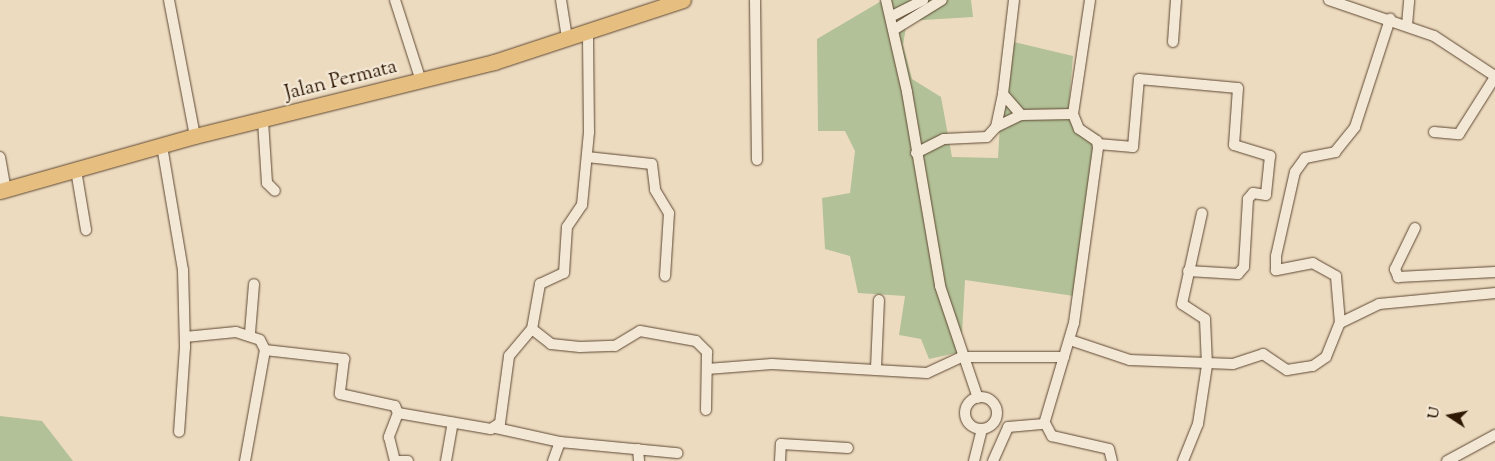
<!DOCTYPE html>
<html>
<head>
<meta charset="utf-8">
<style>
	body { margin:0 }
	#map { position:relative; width:1495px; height:461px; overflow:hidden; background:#eddbc0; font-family:"Sorts Mill Goudy",serif }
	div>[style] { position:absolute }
	.green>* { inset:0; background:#b2c197 }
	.roads { filter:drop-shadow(0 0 1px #5e4832) drop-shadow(0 0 1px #5e4832) }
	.minor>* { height:10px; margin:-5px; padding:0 5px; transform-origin:5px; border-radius:5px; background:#f3e8d6 }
	.minor>.ring { margin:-5px; padding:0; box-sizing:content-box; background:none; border:10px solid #f3e8d6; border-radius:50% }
	.primary>* { height:15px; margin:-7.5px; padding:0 7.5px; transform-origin:7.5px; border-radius:7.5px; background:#e6be80 }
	span { translate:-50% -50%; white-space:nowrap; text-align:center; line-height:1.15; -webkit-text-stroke:4.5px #f3e8d6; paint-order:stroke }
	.street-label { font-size:20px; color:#2e1703 }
	.north { position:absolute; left:1425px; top:391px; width:50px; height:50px; -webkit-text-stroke:4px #f3e8d6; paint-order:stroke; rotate:281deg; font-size:14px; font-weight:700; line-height:20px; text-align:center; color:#2e1703 }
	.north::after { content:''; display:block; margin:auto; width:18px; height:22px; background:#2e1703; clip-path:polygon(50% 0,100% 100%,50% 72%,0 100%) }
</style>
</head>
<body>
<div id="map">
	<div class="green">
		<div style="clip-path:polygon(883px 0,971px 0,973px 17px,907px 21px,903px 45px,912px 79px,941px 97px,952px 157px,998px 158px,1005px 40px,1073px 56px,1068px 116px,1099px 135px,1074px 296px,965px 280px,961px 352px,929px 359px,921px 339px,899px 335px,905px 296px,858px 293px,850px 256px,825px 249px,822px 198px,850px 193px,855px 151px,845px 131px,818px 131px,817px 39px)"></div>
		<div style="clip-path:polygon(0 416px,42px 421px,73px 461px,0 461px)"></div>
	</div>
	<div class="roads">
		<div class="minor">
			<div style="left:169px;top:0;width:138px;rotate:79.2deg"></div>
			<div style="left:395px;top:0;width:85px;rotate:72.2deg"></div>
			<div style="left:561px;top:0;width:39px;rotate:81deg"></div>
			<div style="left:755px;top:0;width:160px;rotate:89.3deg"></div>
			<div style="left:886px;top:0;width:94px;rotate:77.1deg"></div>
			<div style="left:907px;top:92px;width:197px;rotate:80.3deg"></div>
			<div style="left:940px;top:286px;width:118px;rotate:71.3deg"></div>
			<div style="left:1014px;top:0;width:95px;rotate:96.7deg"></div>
			<div style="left:1003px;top:94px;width:28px;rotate:49deg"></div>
			<div style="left:1021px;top:115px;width:52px;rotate:-1.1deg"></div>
			<div style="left:1329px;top:0;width:111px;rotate:18.9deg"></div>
			<div style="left:1434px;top:36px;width:73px;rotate:33.3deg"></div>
			<div style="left:892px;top:16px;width:35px;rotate:-27deg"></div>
			<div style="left:1407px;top:25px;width:25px;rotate:-85deg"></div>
			<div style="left:895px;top:29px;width:55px;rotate:-31.7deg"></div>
			<div style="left:1173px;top:42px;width:42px;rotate:-85.9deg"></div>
			<div style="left:263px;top:121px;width:62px;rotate:86.3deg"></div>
			<div style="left:267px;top:183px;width:11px;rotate:45deg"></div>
			<div style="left:996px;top:127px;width:28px;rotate:-26deg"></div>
			<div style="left:1434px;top:132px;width:25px;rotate:5deg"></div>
			<div style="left:1459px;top:134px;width:67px;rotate:-57.7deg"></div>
			<div style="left:1098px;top:144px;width:35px;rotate:5deg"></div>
			<div style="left:1133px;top:147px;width:68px;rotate:-85deg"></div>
			<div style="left:1139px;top:79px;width:99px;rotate:5.2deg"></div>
			<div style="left:1238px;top:88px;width:57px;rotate:94deg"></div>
			<div style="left:1234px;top:145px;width:38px;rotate:17deg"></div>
			<div style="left:1270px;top:156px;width:39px;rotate:96deg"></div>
			<div style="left:1266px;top:195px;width:13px;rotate:-171deg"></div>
			<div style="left:1253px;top:193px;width:8px;rotate:130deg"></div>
			<div style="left:1248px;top:199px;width:68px;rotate:93.4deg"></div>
			<div style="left:1244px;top:267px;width:9px;rotate:131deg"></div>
			<div style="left:1238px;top:274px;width:50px;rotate:-176.6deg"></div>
			<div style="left:162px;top:146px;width:126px;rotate:80.4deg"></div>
			<div style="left:183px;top:270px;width:77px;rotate:88.5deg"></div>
			<div style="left:185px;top:347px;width:85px;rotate:94deg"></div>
			<div style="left:916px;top:153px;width:31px;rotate:-27deg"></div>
			<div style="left:944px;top:139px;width:43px;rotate:-2.7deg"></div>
			<div style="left:987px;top:137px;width:13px;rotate:-48deg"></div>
			<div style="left:996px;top:127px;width:34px;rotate:-78deg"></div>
			<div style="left:0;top:157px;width:34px;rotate:80deg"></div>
			<div style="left:587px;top:157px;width:65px;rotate:6.1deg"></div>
			<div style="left:652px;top:164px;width:26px;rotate:83deg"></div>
			<div style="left:655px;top:190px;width:27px;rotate:59deg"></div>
			<div style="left:669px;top:213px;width:63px;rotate:93.6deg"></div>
			<div style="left:76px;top:170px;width:61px;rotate:80.5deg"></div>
			<div style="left:1415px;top:228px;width:46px;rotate:116deg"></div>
			<div style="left:1395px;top:269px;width:9px;rotate:69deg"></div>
			<div style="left:1398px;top:277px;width:97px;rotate:-3deg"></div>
			<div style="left:1340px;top:323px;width:43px;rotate:-26deg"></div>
			<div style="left:1379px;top:304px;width:117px;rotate:-5.4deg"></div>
			<div style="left:532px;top:329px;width:24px;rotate:38deg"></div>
			<div style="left:551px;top:344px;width:29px;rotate:6deg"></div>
			<div style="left:580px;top:347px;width:35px;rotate:-2deg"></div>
			<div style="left:615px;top:346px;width:29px;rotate:-31deg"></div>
			<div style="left:640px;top:331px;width:57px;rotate:10.1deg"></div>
			<div style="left:696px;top:341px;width:16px;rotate:45deg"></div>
			<div style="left:707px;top:352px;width:58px;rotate:91deg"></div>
			<div style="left:250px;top:333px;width:49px;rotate:-85.3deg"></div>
			<div style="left:185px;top:337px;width:51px;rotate:-5.6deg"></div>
			<div style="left:236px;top:332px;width:25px;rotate:18deg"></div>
			<div style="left:260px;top:340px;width:11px;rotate:63deg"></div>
			<div style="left:265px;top:350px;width:113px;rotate:100.2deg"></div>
			<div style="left:1070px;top:340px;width:63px;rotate:18.4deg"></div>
			<div style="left:1130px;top:360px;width:103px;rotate:2.2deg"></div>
			<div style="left:1233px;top:364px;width:32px;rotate:-18deg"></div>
			<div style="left:1263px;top:354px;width:29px;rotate:34deg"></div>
			<div style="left:1287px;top:370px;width:26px;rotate:-9deg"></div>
			<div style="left:1313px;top:366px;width:16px;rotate:-35deg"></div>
			<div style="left:1326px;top:357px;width:37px;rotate:-68deg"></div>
			<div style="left:1340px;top:323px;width:47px;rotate:-94.9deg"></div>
			<div style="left:1336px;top:276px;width:26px;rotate:-151deg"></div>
			<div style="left:1313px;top:263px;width:38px;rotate:169deg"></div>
			<div style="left:1276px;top:270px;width:14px;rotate:-90deg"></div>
			<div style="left:1276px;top:256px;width:86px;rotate:-77.3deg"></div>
			<div style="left:1295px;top:172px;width:17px;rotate:-54deg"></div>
			<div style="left:1305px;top:158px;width:31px;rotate:-11deg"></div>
			<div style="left:1335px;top:152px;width:32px;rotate:-51deg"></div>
			<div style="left:1355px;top:127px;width:114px;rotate:-72deg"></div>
			<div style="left:265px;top:350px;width:80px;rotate:6.5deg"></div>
			<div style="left:344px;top:359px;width:35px;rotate:97deg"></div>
			<div style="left:340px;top:394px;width:56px;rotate:12.3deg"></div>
			<div style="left:395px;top:406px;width:8px;rotate:67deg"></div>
			<div style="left:398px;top:413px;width:26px;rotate:111deg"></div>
			<div style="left:389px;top:437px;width:25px;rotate:76deg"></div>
			<div style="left:876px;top:368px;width:68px;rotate:-87.5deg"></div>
			<div style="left:707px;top:369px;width:65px;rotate:-4.4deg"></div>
			<div style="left:772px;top:364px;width:155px;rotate:3.3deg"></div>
			<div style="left:927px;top:373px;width:38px;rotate:-25deg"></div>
			<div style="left:961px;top:357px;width:103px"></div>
			<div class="ring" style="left:965px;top:397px;width:22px;height:22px"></div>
			<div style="left:398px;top:413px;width:94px;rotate:9.8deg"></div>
			<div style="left:491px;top:429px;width:11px;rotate:-34deg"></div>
			<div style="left:500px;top:423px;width:68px;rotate:-82.3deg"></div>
			<div style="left:509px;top:356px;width:35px;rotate:-50deg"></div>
			<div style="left:532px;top:329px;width:46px;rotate:-79.9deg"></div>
			<div style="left:540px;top:284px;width:26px;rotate:-25deg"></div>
			<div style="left:564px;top:273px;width:46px;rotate:-86.3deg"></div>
			<div style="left:567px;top:227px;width:27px;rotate:-56deg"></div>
			<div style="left:582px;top:205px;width:73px;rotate:-84.5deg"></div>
			<div style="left:589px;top:132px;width:101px;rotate:-90.6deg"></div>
			<div style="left:1045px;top:423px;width:15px;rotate:62deg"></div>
			<div style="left:1052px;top:436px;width:58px;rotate:12.8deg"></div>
			<div style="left:1109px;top:449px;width:12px;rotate:76deg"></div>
			<div style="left:496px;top:428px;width:66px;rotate:12.3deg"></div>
			<div style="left:560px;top:442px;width:118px;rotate:5.4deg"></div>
			<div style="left:638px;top:449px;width:12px;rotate:85deg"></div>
			<div style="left:396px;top:461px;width:12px"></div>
			<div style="left:446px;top:461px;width:39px;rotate:-80deg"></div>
			<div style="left:553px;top:461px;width:20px;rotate:-70deg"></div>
			<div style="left:780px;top:461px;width:17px;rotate:-87deg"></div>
			<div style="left:781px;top:444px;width:67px;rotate:3.4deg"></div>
			<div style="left:974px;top:461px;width:33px;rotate:-76deg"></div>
			<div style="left:993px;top:461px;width:37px;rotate:-66deg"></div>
			<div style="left:1008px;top:427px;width:36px;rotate:-5deg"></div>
			<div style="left:1044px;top:424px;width:105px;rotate:-73.5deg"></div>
			<div style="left:1074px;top:323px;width:177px;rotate:-82.2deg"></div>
			<div style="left:1098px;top:148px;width:7px;rotate:-98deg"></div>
			<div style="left:1097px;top:141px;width:22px;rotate:-146deg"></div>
			<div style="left:1079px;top:129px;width:16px;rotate:-112deg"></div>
			<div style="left:1073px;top:114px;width:115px;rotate:-81.5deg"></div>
			<div style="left:1183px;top:461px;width:40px;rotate:-68deg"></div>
			<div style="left:1198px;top:424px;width:60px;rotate:-81.3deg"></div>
			<div style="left:1207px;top:365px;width:46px;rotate:-92.5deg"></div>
			<div style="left:1205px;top:319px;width:27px;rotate:-147deg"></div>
			<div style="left:1182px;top:304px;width:93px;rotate:-77.6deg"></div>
			<div style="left:1447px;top:461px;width:55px;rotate:-28.4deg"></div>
		</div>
		<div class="primary">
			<div style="left:0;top:191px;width:203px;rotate:-15.8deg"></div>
			<div style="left:195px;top:136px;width:308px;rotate:-13.9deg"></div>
			<div style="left:494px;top:62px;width:199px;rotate:-18.2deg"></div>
		</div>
	</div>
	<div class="street-label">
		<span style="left:341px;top:81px;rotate:-14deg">Jalan Permata</span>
	</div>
	<div class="north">U</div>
</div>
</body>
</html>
